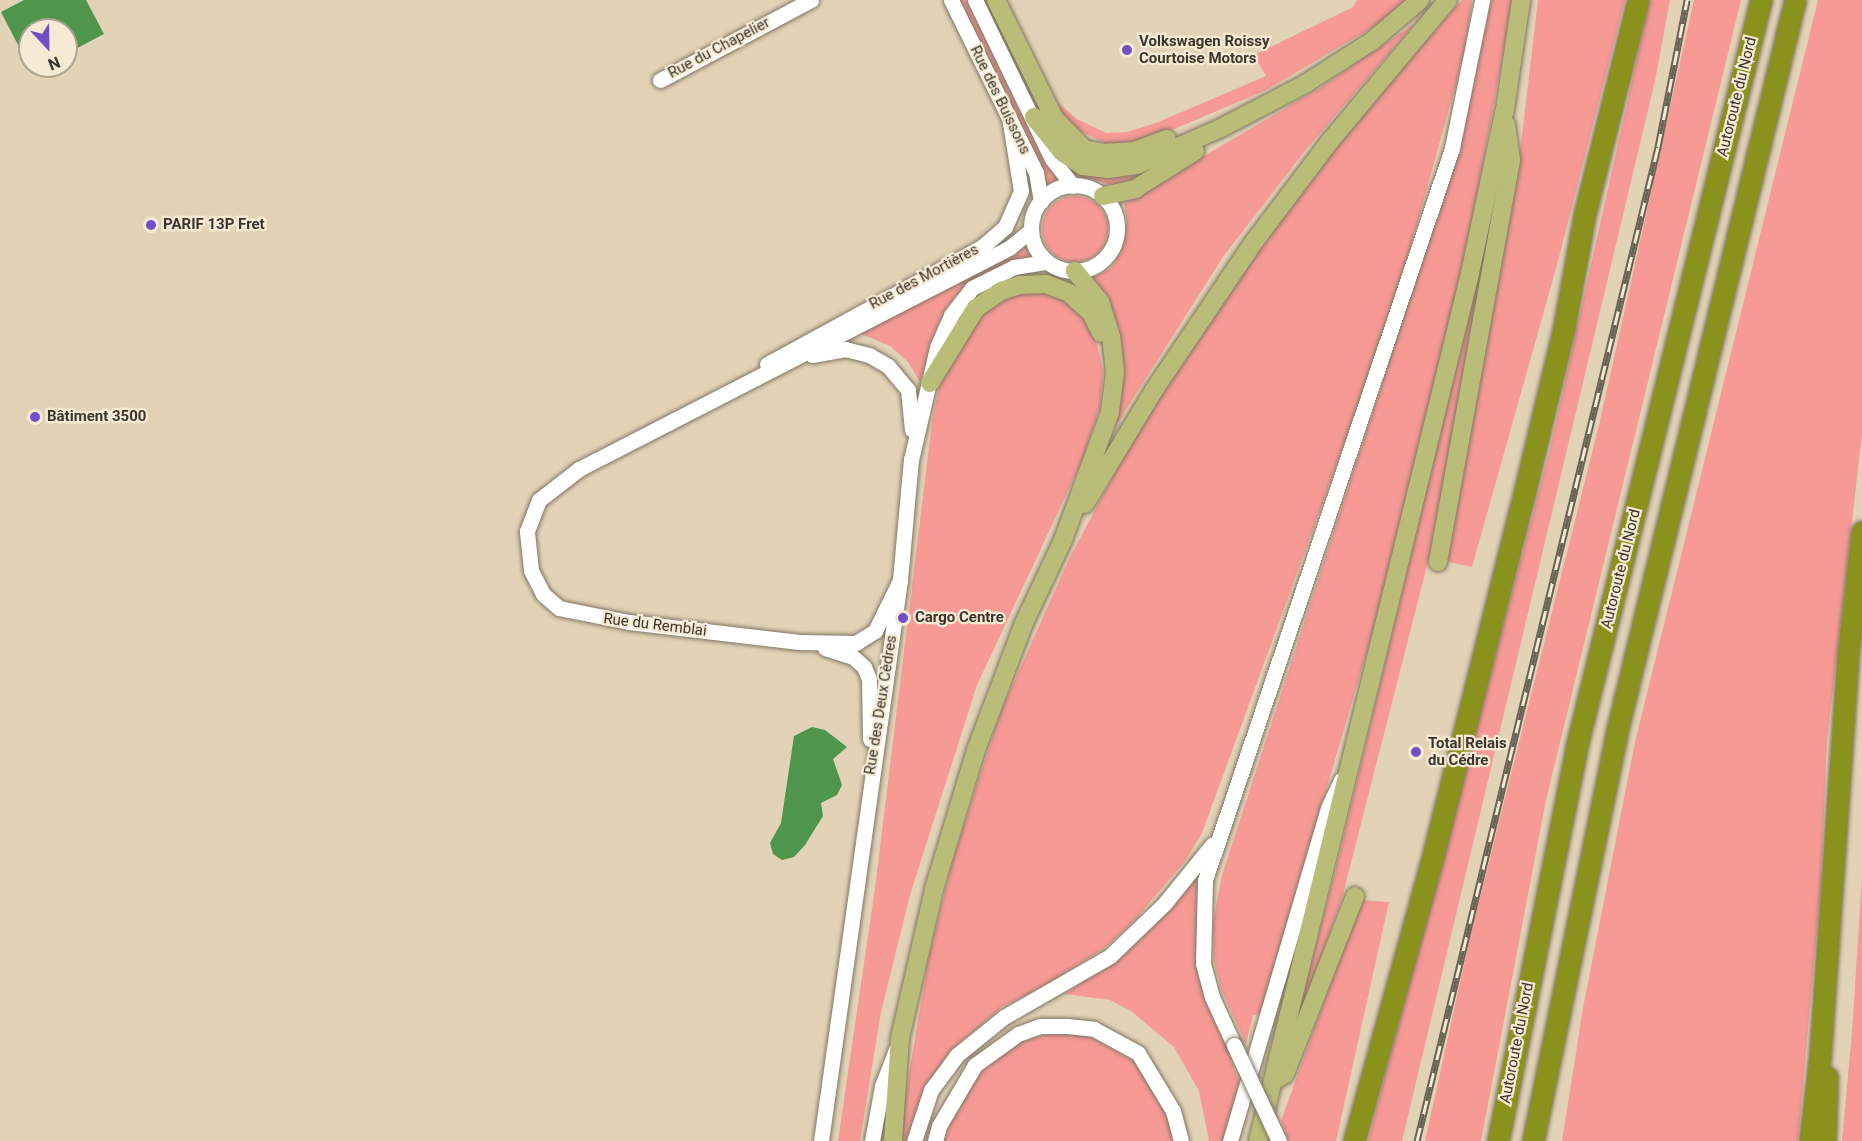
<!DOCTYPE html>
<html>
<head>
<meta charset="utf-8">
<style>
	body { margin:0 }
	#map { position:relative; width:1862px; height:1141px; overflow:hidden; background:#e8ddc8; font-family:Roboto,sans-serif }
	div>[style] { position:absolute }
	.built>* { inset:0; background:#e2d3b7 }
	.green>* { inset:0; background:#f79a96 }
	.round { border-radius:50% }
	.water>* { inset:0; background:#4f954e }
	.roads { filter:drop-shadow(0 0 2px #807562) drop-shadow(0 0 2px #807562) }
	.minor>* { height:15px; margin:-7.5px; padding:0 7.5px; transform-origin:7.5px; border-radius:7.5px; background:#fff }
	.minor>.ring { margin:-7.5px; padding:0; box-sizing:content-box; background:none; border:15px solid #fff; border-radius:50% }
	.major>* { height:18px; margin:-9px; padding:0 9px; transform-origin:9px; border-radius:9px; background:#b9bd77 }
	.highway>* { height:21px; margin:-10.5px; padding:0 10.5px; transform-origin:10.5px; border-radius:10.5px; background:#8a911c }
	.rail>* { height:7px; margin-top:-3.5px; transform-origin:0; background:repeating-linear-gradient(90deg,#f6ead5 0 14px,#686356 0 28px); box-sizing:border-box; border-block:2px solid #686356 }
	.bridges { filter:drop-shadow(0 0 2px #807562) drop-shadow(0 0 2px #807562) }
	.minor-bridge>* { height:15px; margin:-7.5px; padding:0 7.5px; transform-origin:7.5px; border-radius:7.5px; background:#fff }
	.dots>* { width:16px; height:16px; translate:-50% -50%; box-sizing:border-box; border:3px solid #f6ead5; border-radius:50% }
	span { translate:-50% -50%; white-space:nowrap; text-align:center; line-height:1.15; -webkit-text-stroke:4.5px #f6ead5; paint-order:stroke }
	.poi-label { font-size:15px; color:#3a362d; font-weight:700 }
	.left { translate:0 -50%; text-align:left }
	.street-label { font-size:15px; color:#3a362d }
	.north { position:absolute; left:18px; top:18px; width:60px; height:60px; box-sizing:border-box; background:#f6ead5; border:2px solid #aba292; border-radius:50%; rotate:158deg; font-size:16px; font-weight:700; line-height:24px; text-align:center; color:#3a362d }
	.north::after { content:''; display:block; margin:auto; width:21px; height:27px; background:#714fc8; clip-path:polygon(50% 0,100% 100%,50% 72%,0 100%) }
</style>
</head>
<body>
<div id="map">
	<div class="built">
		<div style="clip-path:polygon(evenodd,0 0,1862px 0,1862px 1141px,0 1141px,0 0,30px 30px,66px 30px,66px 66px,30px 66px,30px 30px)"></div>
	</div>
	<div class="green">
		<div style="clip-path:polygon(955px 0,967px 0,1052px 168px,1061px 178px,1044px 186px)"></div>
		<div style="clip-path:polygon(1357px 0,1407px 0,1380px 23px,1266px 90px,1177px 128px,1131px 143px,1105px 143px,1068px 125px,1056px 101px,1077px 119px,1106px 133px,1127px 132px,1156px 123px,1266px 76px,1254px 55px,1353px 7px)"></div>
		<div style="clip-path:polygon(1462px 0,1472px 0,1465px 51px,1406px 264px,1361px 398px,1202px 833px,1186px 860px,1132px 923px,1103px 949px,1041px 988px,1002px 1007px,949px 1052px,930px 1082px,908px 1141px,898px 1141px,928px 960px,953px 859px,1001px 711px,1070px 557px,1141px 424px,1274px 225px,1392px 79px)"></div>
		<div style="clip-path:polygon(1491px 0,1513px 0,1466px 255px,1386px 587px,1260px 1014px,1253px 1015px,1246px 1044px,1221px 989px,1214px 960px,1213px 923px,1222px 875px,1462px 138px)"></div>
		<div style="clip-path:polygon(1538px 0,1625px 0,1557px 265px,1472px 567px,1445px 561px,1521px 144px)"></div>
		<div style="clip-path:polygon(1650px 0,1670px 0,1655px 81px,1402px 1141px,1368px 1141px,1550px 449px)"></div>
		<div style="clip-path:polygon(1694px 0,1741px 0,1546px 800px,1481px 1141px,1425px 1141px,1470px 937px,1599px 425px)"></div>
		<div style="clip-path:polygon(1818px 0,1862px 0,1862px 434px,1827px 741px,1821px 884px,1798px 1141px,1562px 1141px,1583px 1008px,1635px 742px)"></div>
		<div style="clip-path:polygon(1415px 23px,1304px 152px,1223px 257px,1115px 427px,1124px 365px,1118px 325px,1091px 279px,1111px 268px,1122px 250px,1127px 222px,1124px 203px,1318px 89px)"></div>
		<div style="clip-path:polygon(1165px 160px,1121px 188px,1071px 173px,1063px 165px)"></div>
		<div style="clip-path:polygon(1504px 165px,1429px 558px,1342px 898px,1291px 1040px,1335px 873px)"></div>
		<div class="round" style="left:1042px;top:196px;width:66px;height:66px"></div>
		<div style="clip-path:polygon(1025px 245px,1030px 257px,987px 272px,955px 296px,941px 316px,920px 382px,908px 362px,890px 346px,859px 333px)"></div>
		<div style="clip-path:polygon(1028px 291px,1047px 291px,1067px 300px,1083px 314px,1096px 339px,1103px 371px,1100px 407px,1082px 461px,977px 685px,910px 895px,881px 1012px,860px 1141px,838px 1141px,875px 888px,933px 415px,940px 384px,978px 312px,1006px 297px)"></div>
		<div style="clip-path:polygon(1201px 872px,1196px 912px,1199px 959px,1240px 1086px,1225px 1141px,1209px 1141px,1199px 1091px,1174px 1047px,1131px 1011px,1110px 1000px,1065px 994px,1126px 952px)"></div>
		<div style="clip-path:polygon(1862px 878px,1862px 1141px,1842px 1141px,1852px 1032px)"></div>
		<div style="clip-path:polygon(1361px 900px,1389px 902px,1336px 1141px,1288px 1141px,1281px 1121px)"></div>
		<div style="clip-path:polygon(1054px 1033px,1085px 1034px,1137px 1063px,1171px 1121px,1174px 1141px,944px 1141px,959px 1098px,980px 1069px,1002px 1051px,1027px 1039px)"></div>
	</div>
	<div class="water">
		<div style="clip-path:polygon(24px 0,86px 0,104px 34px,66px 54px,66px 30px,30px 30px,30px 66px,43px 66px,32px 72px,1px 12px)"></div>
		<div style="clip-path:polygon(812px 727px,825px 730px,847px 747px,833px 759px,842px 785px,837px 795px,821px 803px,823px 816px,805px 845px,794px 857px,782px 860px,773px 854px,770px 843px,781px 823px,794px 736px)"></div>
	</div>
	<div class="roads">
		<div class="minor">
			<div style="left:951px;top:0;width:193px;rotate:63.8deg"></div>
			<div style="left:1036px;top:173px;width:29px;rotate:80deg"></div>
			<div style="left:975px;top:0;width:177px;rotate:64.2deg"></div>
			<div style="left:1052px;top:159px;width:34px;rotate:52deg"></div>
			<div style="left:660px;top:80px;width:171px;rotate:-27.9deg"></div>
			<div class="ring" style="left:1031px;top:185px;width:71px;height:71px"></div>
			<div style="left:812px;top:355px;width:34px;rotate:-10deg"></div>
			<div style="left:845px;top:349px;width:25px;rotate:14deg"></div>
			<div style="left:869px;top:355px;width:22px;rotate:30deg"></div>
			<div style="left:888px;top:366px;width:31px;rotate:50deg"></div>
			<div style="left:908px;top:390px;width:40px;rotate:84.3deg"></div>
			<div style="left:767px;top:364px;width:246px;rotate:-28.6deg"></div>
			<div style="left:983px;top:246px;width:29px;rotate:-41deg"></div>
			<div style="left:1005px;top:227px;width:39px;rotate:-66deg"></div>
			<div style="left:1021px;top:191px;width:75px;rotate:-99.2deg"></div>
			<div style="left:900px;top:580px;width:57px;rotate:116.1deg"></div>
			<div style="left:875px;top:631px;width:22px;rotate:148deg"></div>
			<div style="left:856px;top:643px;width:57px;rotate:-179deg"></div>
			<div style="left:799px;top:642px;width:171px;rotate:-173.3deg"></div>
			<div style="left:629px;top:622px;width:71px;rotate:-168.7deg"></div>
			<div style="left:559px;top:608px;width:21px;rotate:-139deg"></div>
			<div style="left:543px;top:594px;width:27px;rotate:-117deg"></div>
			<div style="left:531px;top:570px;width:39px;rotate:-96deg"></div>
			<div style="left:527px;top:531px;width:33px;rotate:-69deg"></div>
			<div style="left:539px;top:500px;width:51px;rotate:-37.8deg"></div>
			<div style="left:579px;top:469px;width:483px;rotate:-27.2deg"></div>
			<div style="left:1009px;top:248px;width:28px;rotate:-39deg"></div>
			<div style="left:825px;top:648px;width:29px;rotate:18deg"></div>
			<div style="left:853px;top:657px;width:15px;rotate:42deg"></div>
			<div style="left:864px;top:667px;width:13px;rotate:67deg"></div>
			<div style="left:869px;top:679px;width:60px;rotate:89deg"></div>
			<div style="left:1234px;top:1045px;width:53px;rotate:-114.6deg"></div>
			<div style="left:1212px;top:997px;width:35px;rotate:-105deg"></div>
			<div style="left:1203px;top:963px;width:83px;rotate:-88.6deg"></div>
			<div style="left:1205px;top:880px;width:773px;rotate:-71.35deg"></div>
			<div style="left:1452px;top:148px;width:151px;rotate:-78.5deg"></div>
			<div style="left:821px;top:1141px;width:567px;rotate:-81.98deg"></div>
			<div style="left:900px;top:580px;width:121px;rotate:-84.8deg"></div>
			<div style="left:911px;top:460px;width:116px;rotate:-77deg"></div>
			<div style="left:937px;top:347px;width:35px;rotate:-66deg"></div>
			<div style="left:951px;top:315px;width:34px;rotate:-52deg"></div>
			<div style="left:972px;top:288px;width:47px;rotate:-26.6deg"></div>
			<div style="left:1014px;top:267px;width:33px;rotate:-9deg"></div>
			<div style="left:872px;top:1141px;width:56px;rotate:-79.7deg"></div>
			<div style="left:882px;top:1086px;width:40px;rotate:-69deg"></div>
			<div style="left:914px;top:1141px;width:54px;rotate:-71.6deg"></div>
			<div style="left:931px;top:1090px;width:44px;rotate:-53.4deg"></div>
			<div style="left:957px;top:1055px;width:60px;rotate:-39deg"></div>
			<div style="left:1004px;top:1017px;width:122px;rotate:-29.9deg"></div>
			<div style="left:1110px;top:956px;width:76px;rotate:-43.9deg"></div>
			<div style="left:1165px;top:903px;width:75px;rotate:-51deg"></div>
			<div style="left:935px;top:1141px;width:16px;rotate:-75deg"></div>
			<div style="left:939px;top:1126px;width:71px;rotate:-59.5deg"></div>
			<div style="left:975px;top:1065px;width:53px;rotate:-35.8deg"></div>
			<div style="left:1018px;top:1034px;width:23px;rotate:-20deg"></div>
			<div style="left:1040px;top:1026px;width:27px"></div>
			<div style="left:1067px;top:1026px;width:27px;rotate:6deg"></div>
			<div style="left:1094px;top:1029px;width:50px;rotate:28.6deg"></div>
			<div style="left:1138px;top:1053px;width:68px;rotate:58.9deg"></div>
			<div style="left:1173px;top:1111px;width:31px;rotate:75deg"></div>
			<div style="left:1230px;top:1141px;width:347px;rotate:-73.6deg"></div>
			<div style="left:1328px;top:808px;width:31px;rotate:-65deg"></div>
		</div>
		<div class="major">
			<div style="left:996px;top:0;width:131px;rotate:63.8deg"></div>
			<div style="left:1054px;top:118px;width:43px;rotate:45.9deg"></div>
			<div style="left:1084px;top:149px;width:21px;rotate:11deg"></div>
			<div style="left:1105px;top:153px;width:30px;rotate:-4deg"></div>
			<div style="left:1135px;top:151px;width:34px;rotate:-21deg"></div>
			<div style="left:1034px;top:117px;width:45px;rotate:51.3deg"></div>
			<div style="left:1062px;top:152px;width:25px;rotate:34deg"></div>
			<div style="left:1083px;top:166px;width:25px;rotate:7deg"></div>
			<div style="left:1108px;top:169px;width:29px;rotate:-8deg"></div>
			<div style="left:1137px;top:165px;width:92px;rotate:-23.8deg"></div>
			<div style="left:1221px;top:128px;width:95px;rotate:-27.6deg"></div>
			<div style="left:1305px;top:84px;width:80px;rotate:-32.7deg"></div>
			<div style="left:1372px;top:41px;width:63px;rotate:-40.5deg"></div>
			<div style="left:1103px;top:196px;width:33px;rotate:-12deg"></div>
			<div style="left:1135px;top:189px;width:71px;rotate:-32.3deg"></div>
			<div style="left:930px;top:383px;width:88px;rotate:-58.5deg"></div>
			<div style="left:976px;top:308px;width:30px;rotate:-34deg"></div>
			<div style="left:1001px;top:291px;width:20px;rotate:-18deg"></div>
			<div style="left:1020px;top:285px;width:26px;rotate:-2deg"></div>
			<div style="left:1046px;top:284px;width:25px;rotate:21deg"></div>
			<div style="left:1069px;top:293px;width:30px;rotate:42deg"></div>
			<div style="left:1091px;top:313px;width:22px;rotate:63deg"></div>
			<div style="left:1085px;top:504px;width:133px;rotate:-58.8deg"></div>
			<div style="left:1154px;top:390px;width:179px;rotate:-56deg"></div>
			<div style="left:1254px;top:242px;width:126px;rotate:-53deg"></div>
			<div style="left:1330px;top:141px;width:184px;rotate:-50.1deg"></div>
			<div style="left:1438px;top:562px;width:409px;rotate:-79.7deg"></div>
			<div style="left:1511px;top:160px;width:36px;rotate:-98deg"></div>
			<div style="left:1273px;top:1081px;width:14px;rotate:-30deg"></div>
			<div style="left:1285px;top:1074px;width:191px;rotate:-68.5deg"></div>
			<div style="left:893px;top:1141px;width:103px;rotate:-86.1deg"></div>
			<div style="left:900px;top:1038px;width:153px;rotate:-77.1deg"></div>
			<div style="left:934px;top:889px;width:145px;rotate:-73.2deg"></div>
			<div style="left:976px;top:750px;width:136px;rotate:-69.3deg"></div>
			<div style="left:1024px;top:623px;width:92px;rotate:-64.8deg"></div>
			<div style="left:1063px;top:540px;width:136px;rotate:-69.8deg"></div>
			<div style="left:1110px;top:412px;width:39px;rotate:-83deg"></div>
			<div style="left:1115px;top:373px;width:36px;rotate:-96deg"></div>
			<div style="left:1111px;top:337px;width:37px;rotate:-107deg"></div>
			<div style="left:1100px;top:302px;width:40px;rotate:-129deg"></div>
			<div style="left:1258px;top:1141px;width:894px;rotate:-76.27deg"></div>
			<div style="left:1470px;top:273px;width:168px;rotate:-78deg"></div>
			<div style="left:1505px;top:109px;width:110px;rotate:-81.6deg"></div>
		</div>
		<div class="highway">
			<div style="left:1354px;top:1141px;width:288px;rotate:-74.5deg"></div>
			<div style="left:1431px;top:864px;width:372px;rotate:-75.9deg"></div>
			<div style="left:1522px;top:503px;width:180px;rotate:-76.5deg"></div>
			<div style="left:1564px;top:328px;width:117px;rotate:-79.7deg"></div>
			<div style="left:1585px;top:213px;width:219px;rotate:-76deg"></div>
			<div style="left:1498px;top:1141px;width:400px;rotate:-78.7deg"></div>
			<div style="left:1576px;top:749px;width:772px;rotate:-76.13deg"></div>
			<div style="left:1533px;top:1141px;width:419px;rotate:-78.4deg"></div>
			<div style="left:1617px;top:731px;width:752px;rotate:-76.31deg"></div>
			<div style="left:1810px;top:1141px;width:86px;rotate:-83.3deg"></div>
			<div style="left:1820px;top:1056px;width:403px;rotate:-86deg"></div>
			<div style="left:1848px;top:654px;width:123px;rotate:-83.5deg"></div>
			<div style="left:1825px;top:1141px;width:64px;rotate:-88.2deg"></div>
		</div>
	</div>
	<div class="rail">
		<div style="left:1417px;top:1141px;width:1023px;rotate:-76.37deg"></div>
		<div style="left:1658px;top:147px;width:150px;rotate:-78.8deg"></div>
	</div>
	<div class="bridges">
		<div class="minor-bridge">
			<div style="left:1234px;top:1045px;width:106px;rotate:64.9deg"></div>
		</div>
	</div>
	<div class="dots">
		<div style="left:1127px;top:50px;background:#714fc8"></div>
		<div style="left:151px;top:225px;background:#714fc8"></div>
		<div style="left:35px;top:417px;background:#714fc8"></div>
		<div style="left:903px;top:618px;background:#714fc8"></div>
		<div style="left:1416px;top:752px;background:#714fc8"></div>
	</div>
	<div class="poi-label">
		<span class="left" style="left:1139px;top:50px">Volkswagen Roissy<br>Courtoise Motors</span>
		<span class="left" style="left:163px;top:225px">PARIF 13P Fret</span>
		<span class="left" style="left:47px;top:417px">Bâtiment 3500</span>
		<span class="left" style="left:915px;top:618px">Cargo Centre</span>
		<span class="left" style="left:1428px;top:752px">Total Relais<br>du Cédre</span>
	</div>
	<div class="street-label">
		<span style="left:719px;top:48px;rotate:-28deg">Rue du Chapelier</span>
		<span style="left:1737px;top:97px;rotate:-76deg">Autoroute du Nord</span>
		<span style="left:1000px;top:100px;rotate:64deg">Rue des Buissons</span>
		<span style="left:924px;top:277px;rotate:-28deg">Rue des Mortières</span>
		<span style="left:1621px;top:569px;rotate:-76deg">Autoroute du Nord</span>
		<span style="left:655px;top:625px;rotate:7deg">Rue du Remblai</span>
		<span style="left:881px;top:705px;rotate:-81deg">Rue des Deux Cèdres</span>
		<span style="left:1517px;top:1043px;rotate:-79deg">Autoroute du Nord</span>
	</div>
	<div class="north">N</div>
</div>
</body>
</html>
